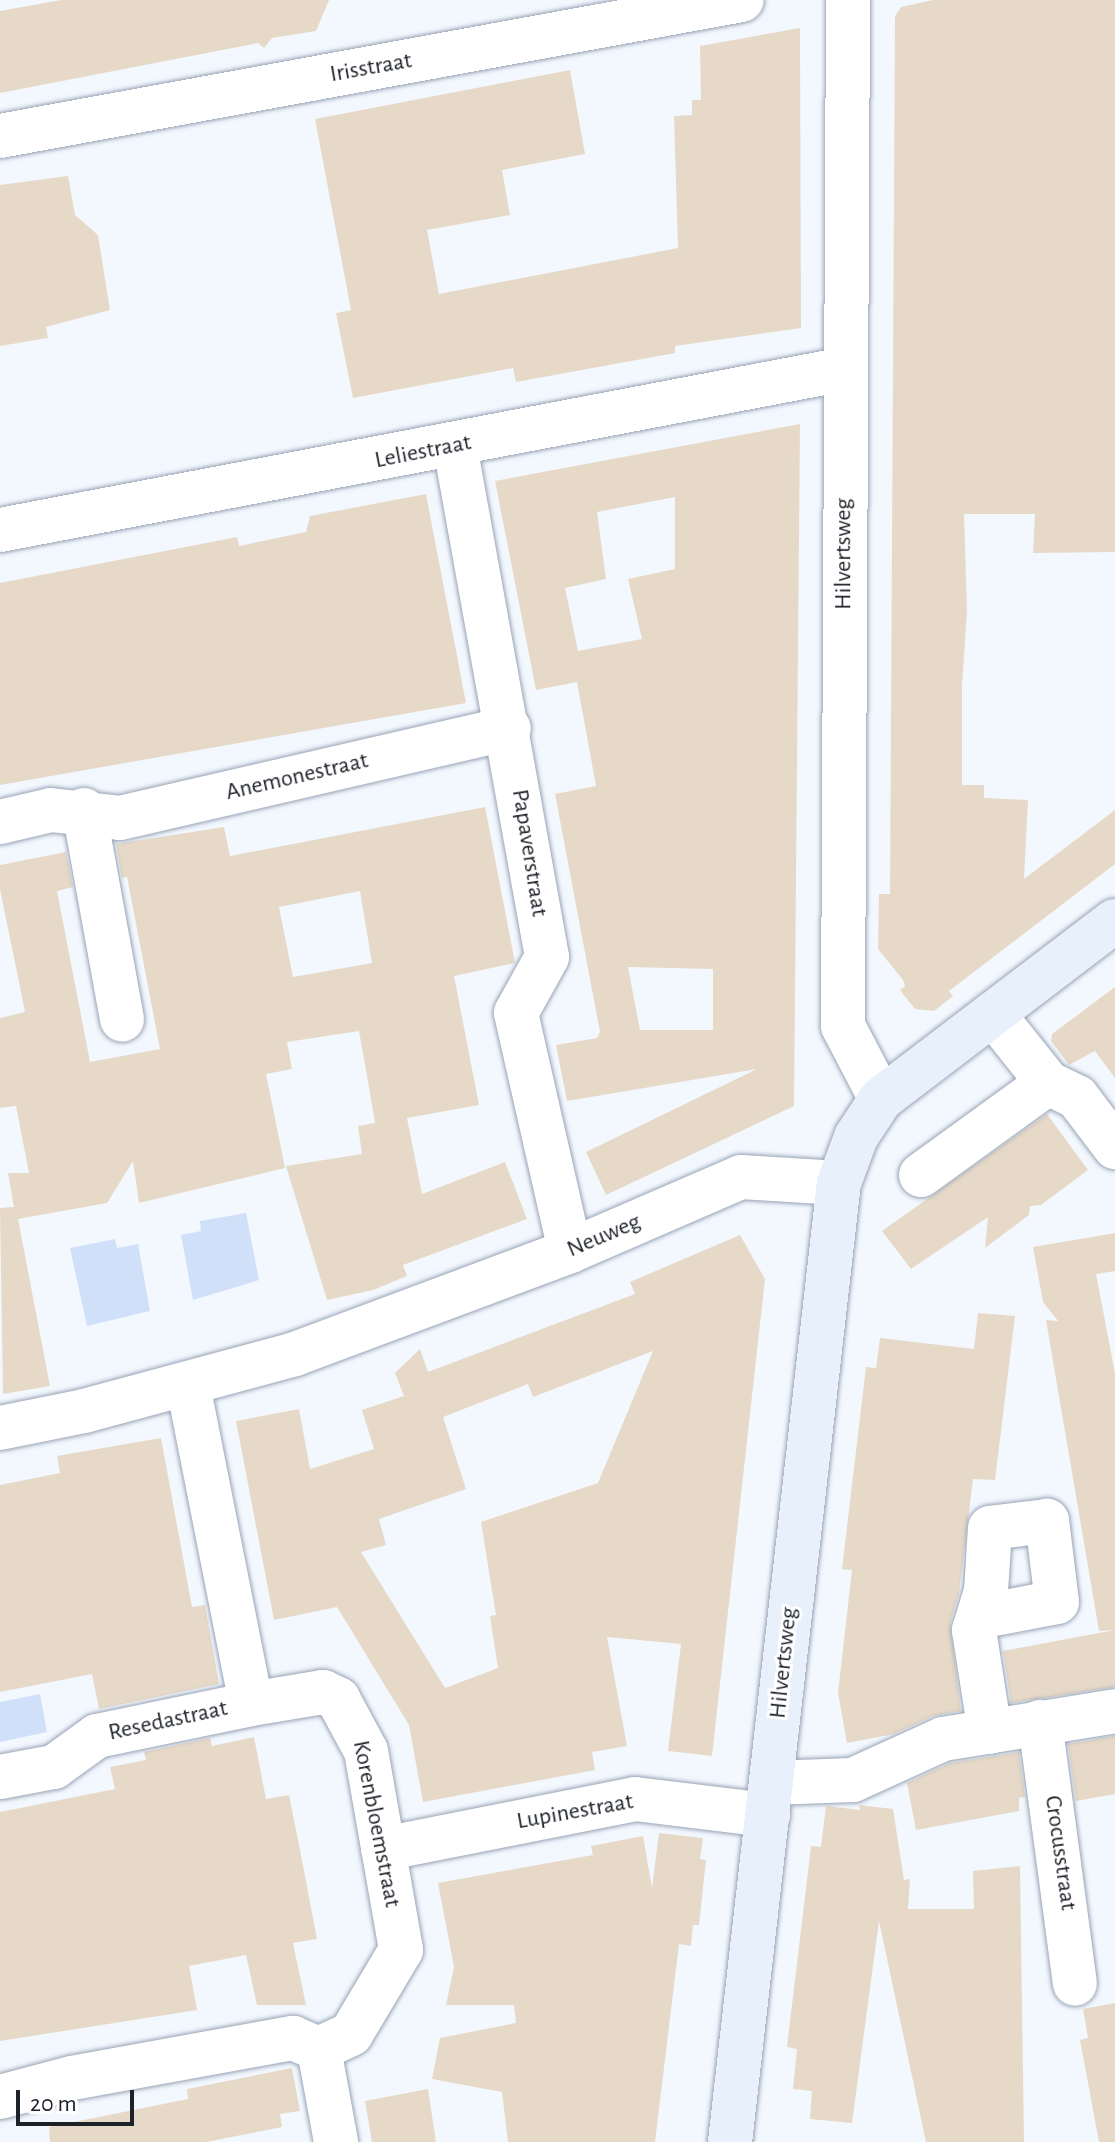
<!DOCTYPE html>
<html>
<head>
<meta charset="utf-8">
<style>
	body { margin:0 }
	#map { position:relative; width:1115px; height:2142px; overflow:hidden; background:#f3f8ff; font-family:"Alegreya Sans",sans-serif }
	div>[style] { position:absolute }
	.green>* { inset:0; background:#d0e0f9 }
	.building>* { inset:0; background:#e7d9c7 }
	.roads { filter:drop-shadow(0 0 2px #98a4b5) drop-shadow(0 0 2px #98a4b5) }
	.street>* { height:44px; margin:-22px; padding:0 22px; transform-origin:22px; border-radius:22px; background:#fff }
	.secondary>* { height:44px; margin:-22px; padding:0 22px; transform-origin:22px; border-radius:22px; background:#e8f0fb }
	span { translate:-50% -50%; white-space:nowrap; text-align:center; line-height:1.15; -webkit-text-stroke:6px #fff; paint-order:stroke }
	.street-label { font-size:24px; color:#1d2128 }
	.scale { position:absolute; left:16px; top:2090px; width:118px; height:36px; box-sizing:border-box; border:4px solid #1d2128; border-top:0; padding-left:10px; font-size:24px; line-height:28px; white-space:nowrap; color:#1d2128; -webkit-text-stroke:6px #fff; paint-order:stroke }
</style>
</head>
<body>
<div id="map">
	<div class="green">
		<div style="clip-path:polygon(246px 1213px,259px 1280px,193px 1300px,181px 1235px,201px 1231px,200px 1221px)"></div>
		<div style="clip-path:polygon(115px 1239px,117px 1248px,138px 1244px,150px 1311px,87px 1326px,70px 1248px)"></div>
		<div style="clip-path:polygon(40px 1694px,47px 1732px,0 1742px,0 1702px)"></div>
	</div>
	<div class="building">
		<div style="clip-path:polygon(61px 0,329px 0,316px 31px,272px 38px,264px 48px,258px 43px,0 93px,0 11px)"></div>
		<div style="clip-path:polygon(933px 0,1115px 0,1115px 552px,1033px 553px,1035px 514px,964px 514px,967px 611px,962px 686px,962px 785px,984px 785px,984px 798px,1028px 800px,1024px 879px,1115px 810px,1115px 864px,949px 991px,953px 996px,934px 1011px,915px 1009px,900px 990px,905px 986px,903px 980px,878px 949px,879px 894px,890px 894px,895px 16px,901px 7px)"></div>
		<div style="clip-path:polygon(800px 28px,801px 328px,675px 346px,675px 353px,516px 382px,513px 368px,353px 398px,336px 313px,351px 310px,315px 119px,570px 70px,585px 154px,502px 170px,510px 215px,427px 230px,439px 294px,678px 248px,674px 116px,692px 115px,692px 100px,701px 100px,700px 46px)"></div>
		<div style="clip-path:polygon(68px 176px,75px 215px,98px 235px,110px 310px,46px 327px,48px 338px,0 346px,0 185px)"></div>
		<div style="clip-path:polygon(evenodd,800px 424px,794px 1106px,606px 1195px,586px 1152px,757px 1069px,567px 1101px,556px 1045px,597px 1038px,600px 1032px,555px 794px,596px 786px,577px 682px,536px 690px,495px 481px,800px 424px,675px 497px,675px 569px,628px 579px,642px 639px,578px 651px,565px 588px,606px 579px,597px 512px,675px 497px,800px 424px,628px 967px,713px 969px,713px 1030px,640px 1030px,628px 967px)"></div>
		<div style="clip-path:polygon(426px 494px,466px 703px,0 785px,0 583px,237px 537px,239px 546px,306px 532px,310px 516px)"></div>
		<div style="clip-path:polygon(evenodd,485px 807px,515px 963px,454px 976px,479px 1105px,407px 1118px,422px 1194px,505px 1162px,527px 1219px,403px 1265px,407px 1276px,373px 1290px,327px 1300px,286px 1166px,362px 1154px,358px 1126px,375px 1123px,370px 1093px,359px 1031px,287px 1042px,292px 1069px,266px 1074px,285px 1168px,139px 1203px,133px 1161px,107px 1203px,18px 1219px,50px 1386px,3px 1394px,0 1208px,14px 1207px,8px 1173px,29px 1173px,16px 1106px,0 1108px,0 1018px,25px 1012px,0 889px,0 865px,66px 852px,73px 887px,57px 891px,90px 1062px,160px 1049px,127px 877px,122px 878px,116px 844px,224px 827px,230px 856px,485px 807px,360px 891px,372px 963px,293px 977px,279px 907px,360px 891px)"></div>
		<div style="clip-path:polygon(1115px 987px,1115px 1078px,1095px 1051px,1069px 1065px,1051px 1041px,1052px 1034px)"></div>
		<div style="clip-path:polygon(1047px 1114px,1088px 1170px,1041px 1205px,1030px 1206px,1029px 1215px,985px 1248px,988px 1217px,911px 1269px,882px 1231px)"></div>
		<div style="clip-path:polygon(1115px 1233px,1115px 1271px,1096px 1274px,1115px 1373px,1115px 1630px,1099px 1631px,1046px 1320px,1058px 1321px,1043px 1302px,1033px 1247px)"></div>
		<div style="clip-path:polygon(evenodd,740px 1235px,765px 1279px,712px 1756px,668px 1751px,681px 1644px,607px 1637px,627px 1746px,592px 1752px,595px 1770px,423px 1802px,409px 1725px,337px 1607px,274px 1620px,236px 1421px,299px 1409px,310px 1469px,374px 1449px,362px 1410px,404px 1396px,395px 1373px,420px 1349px,428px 1372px,635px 1294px,630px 1282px,740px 1235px,653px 1351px,598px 1483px,481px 1522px,496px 1615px,490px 1616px,498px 1668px,445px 1688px,361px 1552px,386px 1545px,379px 1519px,466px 1489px,443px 1417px,528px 1384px,533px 1397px,653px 1351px)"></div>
		<div style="clip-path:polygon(978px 1313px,1015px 1316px,995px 1480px,973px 1479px,959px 1593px,950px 1623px,961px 1711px,933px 1716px,894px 1734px,847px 1743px,838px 1693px,852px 1570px,842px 1569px,866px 1367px,876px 1368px,880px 1338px,974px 1349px)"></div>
		<div style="clip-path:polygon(161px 1438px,192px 1607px,205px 1605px,219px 1684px,99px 1709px,92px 1674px,0 1692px,0 1485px,60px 1473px,57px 1456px)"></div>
		<div style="clip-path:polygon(1115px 1630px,1115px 1687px,1011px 1703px,1003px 1651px)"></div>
		<div style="clip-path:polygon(1115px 1736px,1115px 1794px,1076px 1801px,1068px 1744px)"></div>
		<div style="clip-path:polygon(254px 1737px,266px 1799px,289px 1795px,300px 1850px,317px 1939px,293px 1943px,306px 2005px,257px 2005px,246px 1955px,189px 1966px,197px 2010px,0 2041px,0 1812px,115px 1789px,110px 1767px,146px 1760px,144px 1752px,210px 1738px,212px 1746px)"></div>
		<div style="clip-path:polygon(1019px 1752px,1025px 1797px,1019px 1798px,1019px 1811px,916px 1830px,907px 1783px,950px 1763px)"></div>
		<div style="clip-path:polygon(859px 1805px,893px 1809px,904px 1880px,910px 1879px,908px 1909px,974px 1909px,973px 1871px,1020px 1866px,1024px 2142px,926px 2142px,879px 1921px,852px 2123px,810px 2119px,812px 2091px,793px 2089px,797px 2049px,787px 2047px,811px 1846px,821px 1847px,826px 1806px,860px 1810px)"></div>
		<div style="clip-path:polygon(659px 1833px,703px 1838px,700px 1859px,706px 1860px,699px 1925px,693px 1925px,691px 1946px,679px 1944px,655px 2142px,508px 2142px,502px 2092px,432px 2079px,440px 2038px,516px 2023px,514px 2005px,446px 2005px,454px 1967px,438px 1883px,593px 1855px,591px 1846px,643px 1836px,652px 1888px)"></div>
		<div style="clip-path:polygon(1115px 2003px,1115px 2142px,1099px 2142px,1080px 2040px,1088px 2038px,1083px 2009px)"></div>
		<div style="clip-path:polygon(292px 2068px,300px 2111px,280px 2114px,282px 2127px,206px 2142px,50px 2142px,49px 2127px,188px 2099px,187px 2089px)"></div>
		<div style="clip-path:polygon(428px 2089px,436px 2142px,372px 2142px,365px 2101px)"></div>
	</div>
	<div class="roads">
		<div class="street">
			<div style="left:848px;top:0;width:1026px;rotate:90.28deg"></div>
			<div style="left:843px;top:1026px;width:82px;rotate:62.5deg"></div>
			<div style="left:0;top:136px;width:754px;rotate:-10.39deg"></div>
			<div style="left:455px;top:446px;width:519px;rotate:79.79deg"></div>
			<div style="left:547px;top:957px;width:64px;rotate:119deg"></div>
			<div style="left:516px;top:1013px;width:244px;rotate:77.2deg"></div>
			<div style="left:0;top:530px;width:860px;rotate:-10.79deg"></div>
			<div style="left:84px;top:810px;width:213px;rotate:79.7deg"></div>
			<div style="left:0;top:822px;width:52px;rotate:-13.2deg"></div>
			<div style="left:51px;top:810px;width:69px;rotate:6.6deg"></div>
			<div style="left:120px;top:818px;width:399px;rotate:-13deg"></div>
			<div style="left:993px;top:1014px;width:88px;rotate:51.4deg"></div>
			<div style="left:1048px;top:1083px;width:32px;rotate:26deg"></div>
			<div style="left:1077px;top:1097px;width:63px;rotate:52.8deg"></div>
			<div style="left:921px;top:1175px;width:157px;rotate:-35.9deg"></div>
			<div style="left:188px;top:1385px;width:325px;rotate:78.8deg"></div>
			<div style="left:251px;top:1704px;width:73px;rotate:-9.5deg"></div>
			<div style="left:323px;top:1692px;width:17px;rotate:25deg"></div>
			<div style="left:338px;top:1699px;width:59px;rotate:61.7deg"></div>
			<div style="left:366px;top:1751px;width:202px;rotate:80deg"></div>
			<div style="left:401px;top:1950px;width:98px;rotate:120.8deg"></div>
			<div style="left:351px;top:2034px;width:35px;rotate:155deg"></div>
			<div style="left:319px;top:2049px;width:95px;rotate:79.6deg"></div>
			<div style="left:0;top:1428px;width:86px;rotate:-11.4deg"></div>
			<div style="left:84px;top:1411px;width:219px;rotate:-15.1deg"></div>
			<div style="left:295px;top:1354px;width:294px;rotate:-20.5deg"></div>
			<div style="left:570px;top:1251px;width:186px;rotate:-23.4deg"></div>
			<div style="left:741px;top:1177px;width:98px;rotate:3.5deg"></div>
			<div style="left:979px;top:1617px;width:79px;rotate:-10.9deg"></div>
			<div style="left:1057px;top:1602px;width:82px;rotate:-97deg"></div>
			<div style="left:1047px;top:1521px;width:57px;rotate:173deg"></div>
			<div style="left:990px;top:1528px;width:63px;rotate:93.6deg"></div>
			<div style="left:986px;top:1591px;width:41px;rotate:107.1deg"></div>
			<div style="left:974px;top:1630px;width:103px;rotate:81.1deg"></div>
			<div style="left:1040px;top:1722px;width:264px;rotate:82.4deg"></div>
			<div style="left:0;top:1777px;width:55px;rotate:-10.5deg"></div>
			<div style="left:54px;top:1767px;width:53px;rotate:-35.8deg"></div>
			<div style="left:97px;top:1736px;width:157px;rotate:-11.7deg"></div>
			<div style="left:771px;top:1783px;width:82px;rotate:-2.1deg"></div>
			<div style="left:853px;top:1780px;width:99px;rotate:-24.5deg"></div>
			<div style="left:943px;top:1739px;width:174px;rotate:-9.2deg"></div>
			<div style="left:383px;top:1849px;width:257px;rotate:-11.2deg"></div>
			<div style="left:635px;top:1799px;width:134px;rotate:6.9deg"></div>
			<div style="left:0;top:2097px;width:74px;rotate:-14.8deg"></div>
			<div style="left:72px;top:2078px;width:225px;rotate:-10.3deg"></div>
			<div style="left:293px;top:2038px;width:28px;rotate:23deg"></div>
		</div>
		<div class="secondary">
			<div style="left:730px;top:2142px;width:965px;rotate:-83.52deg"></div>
			<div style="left:839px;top:1183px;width:49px;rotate:-69.7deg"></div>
			<div style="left:856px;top:1137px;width:45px;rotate:-56.7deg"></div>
			<div style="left:881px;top:1099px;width:294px;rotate:-37.3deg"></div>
		</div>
	</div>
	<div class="street-label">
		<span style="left:371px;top:68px;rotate:-10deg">Irisstraat</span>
		<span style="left:423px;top:452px;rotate:-11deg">Leliestraat</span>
		<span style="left:844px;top:554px;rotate:-90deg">Hilvertsweg</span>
		<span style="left:297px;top:777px;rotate:-13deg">Anemonestraat</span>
		<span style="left:529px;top:853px;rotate:81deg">Papaverstraat</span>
		<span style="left:604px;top:1236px;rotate:-23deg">Neuweg</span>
		<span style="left:784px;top:1663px;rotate:-84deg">Hilvertsweg</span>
		<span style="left:168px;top:1721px;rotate:-12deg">Resedastraat</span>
		<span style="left:575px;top:1812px;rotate:-10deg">Lupinestraat</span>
		<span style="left:376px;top:1824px;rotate:79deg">Korenbloemstraat</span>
		<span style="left:1060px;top:1853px;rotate:82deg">Crocusstraat</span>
	</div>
	<div class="scale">20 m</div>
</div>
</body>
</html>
